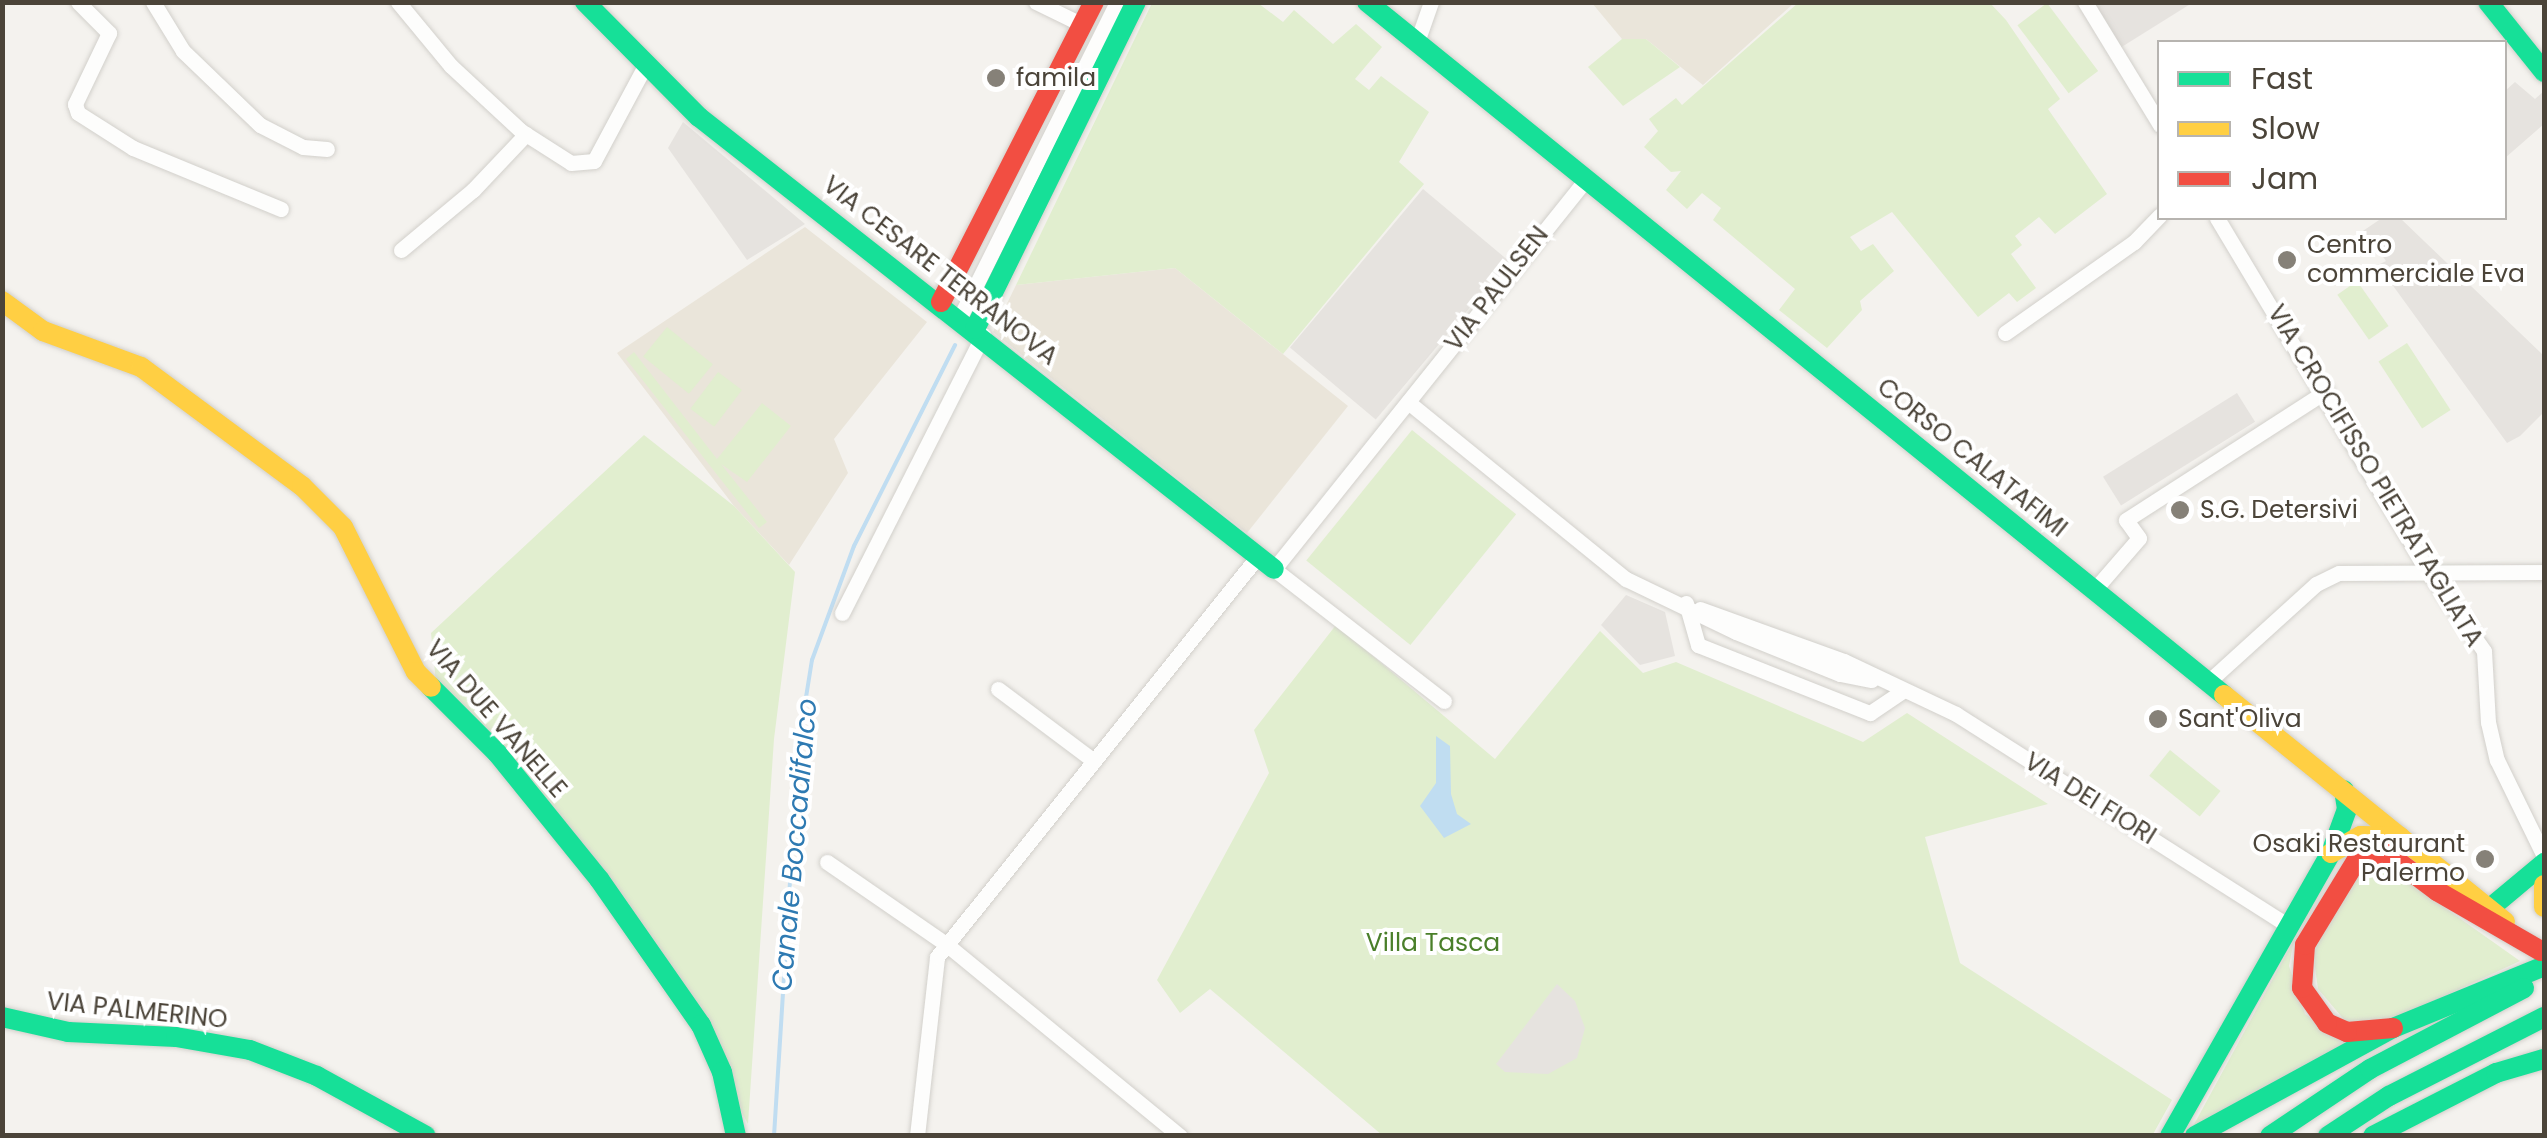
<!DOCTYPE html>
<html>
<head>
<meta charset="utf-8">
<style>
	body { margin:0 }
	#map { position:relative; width:2547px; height:1138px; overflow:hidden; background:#f4f2ee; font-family:Poppins,sans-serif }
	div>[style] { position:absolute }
	.education>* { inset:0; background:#eae5da }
	.green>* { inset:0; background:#e1eecf; transform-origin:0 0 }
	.parking>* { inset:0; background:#e6e3df; transform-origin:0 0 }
	.water>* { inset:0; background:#c0ddf1 }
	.stream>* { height:4px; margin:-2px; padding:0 2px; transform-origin:2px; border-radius:2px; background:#c0ddf1 }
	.roads { filter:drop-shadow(0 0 2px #d2d0cb) drop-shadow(0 0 2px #d2d0cb) }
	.street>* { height:15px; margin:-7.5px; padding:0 7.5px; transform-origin:7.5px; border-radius:7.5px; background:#fdfdfc }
	.fast>* { height:20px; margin:-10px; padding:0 10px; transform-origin:10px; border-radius:10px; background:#16e098 }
	.slow>* { height:20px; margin:-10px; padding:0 10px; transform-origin:10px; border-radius:10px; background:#ffcf43 }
	.jam>* { height:20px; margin:-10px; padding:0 10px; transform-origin:10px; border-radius:10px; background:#f24e42 }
	.dots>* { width:28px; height:28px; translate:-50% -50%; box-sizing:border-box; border:5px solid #fff; border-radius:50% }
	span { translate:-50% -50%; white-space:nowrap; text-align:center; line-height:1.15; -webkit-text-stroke:8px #fff; paint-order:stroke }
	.poi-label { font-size:25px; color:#4b4439 }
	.left { translate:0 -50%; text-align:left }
	.right { translate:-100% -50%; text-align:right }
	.street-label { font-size:25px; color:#4b4439 }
	.park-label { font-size:25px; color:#4a7f2a }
	.water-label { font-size:28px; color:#2e7ab2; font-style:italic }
	.frame { position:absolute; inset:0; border:5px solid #4b4439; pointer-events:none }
	.legend { position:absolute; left:2157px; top:40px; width:350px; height:180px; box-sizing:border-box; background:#fff; border:2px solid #b7b4b0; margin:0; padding:12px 18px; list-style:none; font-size:30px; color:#4b4439 }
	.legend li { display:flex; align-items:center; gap:20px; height:50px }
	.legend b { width:50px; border:2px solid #b7b4b0 }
</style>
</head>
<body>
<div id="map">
	<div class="education">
		<div style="clip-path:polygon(1592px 3px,1794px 3px,1703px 85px,1646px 39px,1622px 39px)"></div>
		<div style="clip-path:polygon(805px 227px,927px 322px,834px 439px,848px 473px,789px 565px,734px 506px,617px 353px)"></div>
		<div style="clip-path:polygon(1175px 268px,1348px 406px,1247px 533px,993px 332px,1016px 285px)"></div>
	</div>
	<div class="green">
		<div style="clip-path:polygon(1152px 3px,1258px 3px,1283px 22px,1294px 10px,1333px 44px,1356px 24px,1382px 47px,1355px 79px,1369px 90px,1381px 76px,1429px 112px,1399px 162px,1424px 184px,1283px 354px,1175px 268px,1016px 285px)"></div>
		<div style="clip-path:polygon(1798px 3px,1990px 3px,2006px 20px,2060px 99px,2048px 109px,2107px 194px,2055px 234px,2039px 217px,2015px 236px,2022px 245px,2011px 254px,2036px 288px,2017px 302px,2009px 293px,1978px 317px,1892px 212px,1850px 237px,1861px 251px,1873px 244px,1894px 271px,1860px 301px,1862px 310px,1827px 348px,1779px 310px,1795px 289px,1713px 220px,1721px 208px,1702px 193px,1687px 209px,1666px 190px,1681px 171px,1671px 172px,1644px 147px,1658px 131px,1649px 119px,1676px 98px,1682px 105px)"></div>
		<div style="left:2047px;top:3px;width:85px;height:37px;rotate:53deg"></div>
		<div style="clip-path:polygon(1622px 39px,1646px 39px,1680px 67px,1623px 106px,1588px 67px)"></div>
		<div style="left:2357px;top:281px;width:55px;height:24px;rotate:55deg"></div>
		<div style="left:667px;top:327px;width:59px;height:38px;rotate:39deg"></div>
		<div style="left:2407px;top:343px;width:80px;height:34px;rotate:57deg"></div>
		<div style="clip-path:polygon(634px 352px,717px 459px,762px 403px,791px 426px,747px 482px,721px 464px,767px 522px,759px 528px,626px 359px)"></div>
		<div style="left:718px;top:372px;width:30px;height:46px;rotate:37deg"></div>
		<div style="left:1412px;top:430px;width:134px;height:168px;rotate:39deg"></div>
		<div style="clip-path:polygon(644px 435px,734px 506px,795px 572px,774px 739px,748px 1124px,670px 980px,437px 692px,431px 633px)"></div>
		<div style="clip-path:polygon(1336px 625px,1495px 759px,1600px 631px,1643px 673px,1676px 662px,1863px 742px,1907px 713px,2048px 804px,1925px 837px,1960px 963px,2172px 1100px,2152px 1136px,1382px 1135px,1210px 989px,1180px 1013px,1157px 980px,1269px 773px,1254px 730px)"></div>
		<div style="left:2170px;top:750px;width:65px;height:33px;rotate:39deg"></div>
		<div style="clip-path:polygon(2369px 863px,2383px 864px,2520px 961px,2399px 1017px,2347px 1023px,2318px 989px,2313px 953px,2354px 875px)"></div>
		<div style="clip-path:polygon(2294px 940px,2289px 966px,2305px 1014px,2347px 1042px,2191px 1130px)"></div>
	</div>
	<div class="parking">
		<div style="clip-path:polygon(2094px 3px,2192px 3px,2120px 48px)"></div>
		<div style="clip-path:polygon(2515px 82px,2535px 99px,2544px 91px,2544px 124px,2505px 158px,2505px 91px)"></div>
		<div style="clip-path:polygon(683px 122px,805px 224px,747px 260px,668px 148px)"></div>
		<div style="left:1423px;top:189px;width:112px;height:207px;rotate:40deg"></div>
		<div style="clip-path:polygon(2382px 218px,2400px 218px,2544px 356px,2544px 412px,2520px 436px,2507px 443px,2378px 265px,2386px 261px,2377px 248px,2366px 248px,2354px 237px)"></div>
		<div style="left:2237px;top:393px;width:34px;height:158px;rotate:58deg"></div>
		<div style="clip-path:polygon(1626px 595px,1665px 612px,1675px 656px,1640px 665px,1601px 625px)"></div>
		<div style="clip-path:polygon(1557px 984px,1575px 1001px,1585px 1028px,1577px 1058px,1548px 1074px,1505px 1072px,1496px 1064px)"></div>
	</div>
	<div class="water">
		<div style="clip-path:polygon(1436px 736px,1450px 746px,1451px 794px,1457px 814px,1471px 824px,1444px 838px,1420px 806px,1436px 783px)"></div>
	</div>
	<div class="stream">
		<div style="left:774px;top:1136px;width:396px;rotate:-86.4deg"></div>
		<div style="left:799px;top:741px;width:82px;rotate:-80.9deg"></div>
		<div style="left:812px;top:660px;width:121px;rotate:-69.8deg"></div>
		<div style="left:854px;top:546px;width:225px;rotate:-63.3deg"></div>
	</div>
	<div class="roads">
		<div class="street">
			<div style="left:78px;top:2px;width:44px;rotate:45deg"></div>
			<div style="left:109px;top:33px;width:79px;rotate:115.6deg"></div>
			<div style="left:75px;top:104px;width:9px;rotate:72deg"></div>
			<div style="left:78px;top:113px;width:65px;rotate:32.5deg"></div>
			<div style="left:133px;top:148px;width:160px;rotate:22.4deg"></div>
			<div style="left:153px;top:2px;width:57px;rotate:58.5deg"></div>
			<div style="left:183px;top:51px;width:107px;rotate:43.9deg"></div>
			<div style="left:260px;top:125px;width:48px;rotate:27.1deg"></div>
			<div style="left:303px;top:147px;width:24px;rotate:5deg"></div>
			<div style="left:398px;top:2px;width:83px;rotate:50.4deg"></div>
			<div style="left:451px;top:66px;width:96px;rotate:42.9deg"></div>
			<div style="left:521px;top:131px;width:59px;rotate:32.6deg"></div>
			<div style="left:571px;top:163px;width:23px;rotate:-5deg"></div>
			<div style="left:594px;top:161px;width:110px;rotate:-61.8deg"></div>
			<div style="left:1036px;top:2px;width:52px;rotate:26.1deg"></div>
			<div style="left:2085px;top:2px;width:144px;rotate:58.6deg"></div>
			<div style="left:1417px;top:42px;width:42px;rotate:-70.7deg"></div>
			<div style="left:2217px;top:218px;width:411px;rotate:59.1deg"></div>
			<div style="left:2428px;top:571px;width:98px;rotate:55deg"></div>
			<div style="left:2484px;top:651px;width:71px;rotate:86.8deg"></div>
			<div style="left:2488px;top:722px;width:39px;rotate:77deg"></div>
			<div style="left:2497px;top:760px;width:107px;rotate:63.9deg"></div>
			<div style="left:401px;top:250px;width:94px;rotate:-39.8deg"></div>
			<div style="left:473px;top:190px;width:77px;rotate:-46.6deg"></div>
			<div style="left:960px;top:317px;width:352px;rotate:-63.5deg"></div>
			<div style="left:2005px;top:333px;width:158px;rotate:-35.2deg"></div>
			<div style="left:2134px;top:242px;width:37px;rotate:-46deg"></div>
			<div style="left:1408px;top:402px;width:281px;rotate:39.1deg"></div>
			<div style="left:1626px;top:579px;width:122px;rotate:25.7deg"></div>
			<div style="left:1736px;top:632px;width:112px;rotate:22deg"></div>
			<div style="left:1840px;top:674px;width:32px;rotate:11deg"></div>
			<div style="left:2095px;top:589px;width:67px;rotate:-49.2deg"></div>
			<div style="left:2139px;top:538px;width:22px;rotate:-126deg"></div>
			<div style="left:2126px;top:520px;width:238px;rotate:-32.8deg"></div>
			<div style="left:1686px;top:603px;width:44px;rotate:74.1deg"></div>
			<div style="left:1698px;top:645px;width:185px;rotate:21.6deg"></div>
			<div style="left:1870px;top:713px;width:40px;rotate:-34deg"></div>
			<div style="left:1700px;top:609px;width:153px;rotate:19.9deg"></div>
			<div style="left:1844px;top:661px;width:124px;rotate:25.3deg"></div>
			<div style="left:1956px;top:714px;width:395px;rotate:32.5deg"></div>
			<div style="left:842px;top:613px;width:312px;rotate:-63.1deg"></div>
			<div style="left:2208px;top:682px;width:146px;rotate:-42.2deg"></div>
			<div style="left:2316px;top:584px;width:25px;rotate:-26deg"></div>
			<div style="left:2339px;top:573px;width:205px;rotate:-0.3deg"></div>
			<div style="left:998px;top:689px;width:120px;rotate:36.9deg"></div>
			<div style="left:1444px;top:701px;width:215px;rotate:-142.2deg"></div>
			<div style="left:1274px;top:569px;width:501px;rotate:-51.32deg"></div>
			<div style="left:827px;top:862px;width:145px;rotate:34.6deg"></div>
			<div style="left:946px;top:944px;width:303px;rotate:39.4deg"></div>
			<div style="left:917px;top:1136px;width:180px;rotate:-83.6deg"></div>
			<div style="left:937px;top:957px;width:514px;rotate:-51.32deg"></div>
		</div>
		<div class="fast">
			<div style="left:585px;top:2px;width:162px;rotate:45.3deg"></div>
			<div style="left:699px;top:117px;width:731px;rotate:38.17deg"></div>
			<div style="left:1367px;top:2px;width:1102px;rotate:38.96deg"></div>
			<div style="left:2488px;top:2px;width:90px;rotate:51.3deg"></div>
			<div style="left:975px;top:329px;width:364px;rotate:-63.8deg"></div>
			<div style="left:431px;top:687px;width:93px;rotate:45deg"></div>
			<div style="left:497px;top:753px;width:162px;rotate:51deg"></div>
			<div style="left:599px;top:879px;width:178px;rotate:55.1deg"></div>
			<div style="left:701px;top:1025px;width:51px;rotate:65.9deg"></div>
			<div style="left:722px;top:1072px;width:66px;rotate:77.7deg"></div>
			<div style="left:2489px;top:909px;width:72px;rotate:-39.9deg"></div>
			<div style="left:2px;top:1017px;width:68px;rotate:12.8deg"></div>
			<div style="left:68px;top:1032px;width:108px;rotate:2.7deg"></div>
			<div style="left:176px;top:1037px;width:75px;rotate:10deg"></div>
			<div style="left:250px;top:1050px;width:72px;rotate:21.2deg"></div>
			<div style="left:317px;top:1076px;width:124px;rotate:28.8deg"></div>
			<div style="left:2170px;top:1136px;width:326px;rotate:-60.4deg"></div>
			<div style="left:2331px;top:853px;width:47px;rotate:-70deg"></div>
			<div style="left:2347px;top:809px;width:19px;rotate:-99deg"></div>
			<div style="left:2195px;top:1136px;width:226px;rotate:-28.6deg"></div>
			<div style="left:2393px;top:1028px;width:163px;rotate:-22.3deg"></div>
			<div style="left:2270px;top:1136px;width:120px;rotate:-33.8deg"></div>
			<div style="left:2370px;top:1069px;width:174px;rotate:-27.7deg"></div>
			<div style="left:2328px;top:1136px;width:73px;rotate:-33.3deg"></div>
			<div style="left:2389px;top:1096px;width:174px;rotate:-27deg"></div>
			<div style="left:2373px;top:1136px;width:138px;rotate:-27.1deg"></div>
			<div style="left:2496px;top:1073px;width:50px;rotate:-16.3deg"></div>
		</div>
		<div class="slow">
			<div style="left:2px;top:301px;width:51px;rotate:36.2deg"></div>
			<div style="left:43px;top:331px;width:104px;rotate:20.2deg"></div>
			<div style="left:141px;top:367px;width:200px;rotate:36.5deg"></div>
			<div style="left:302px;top:486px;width:58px;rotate:45deg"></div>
			<div style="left:343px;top:527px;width:162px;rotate:63.3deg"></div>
			<div style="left:416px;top:672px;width:21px;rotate:45deg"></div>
			<div style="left:2224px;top:695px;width:361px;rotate:38.9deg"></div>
			<div style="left:2331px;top:853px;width:34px;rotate:-30deg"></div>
			<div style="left:2361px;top:836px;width:39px;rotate:1deg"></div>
			<div style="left:2544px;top:885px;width:22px;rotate:90deg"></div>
		</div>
		<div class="jam">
			<div style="left:941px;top:302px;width:337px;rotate:-63deg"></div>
			<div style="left:2393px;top:1028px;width:46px;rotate:175deg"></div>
			<div style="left:2347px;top:1032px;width:22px;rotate:-156deg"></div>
			<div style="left:2327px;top:1023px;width:43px;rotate:-125.5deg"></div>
			<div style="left:2302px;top:988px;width:43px;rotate:-86deg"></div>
			<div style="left:2305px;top:945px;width:102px;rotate:-58.7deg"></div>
			<div style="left:2358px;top:858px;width:28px;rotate:-13deg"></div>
			<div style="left:2385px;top:852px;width:65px;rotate:36.9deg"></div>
			<div style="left:2437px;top:891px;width:120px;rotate:30deg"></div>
		</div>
	</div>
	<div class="dots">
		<div style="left:996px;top:78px;background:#868178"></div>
		<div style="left:2287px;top:260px;background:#868178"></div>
		<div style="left:2180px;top:510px;background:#868178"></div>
		<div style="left:2158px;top:719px;background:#868178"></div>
		<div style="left:2485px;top:859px;background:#868178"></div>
	</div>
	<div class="poi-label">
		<span class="left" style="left:1016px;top:78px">famila</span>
		<span class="left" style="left:2307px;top:260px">Centro<br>commerciale Eva</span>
		<span class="left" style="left:2200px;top:510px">S.G. Detersivi</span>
		<span class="left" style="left:2178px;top:719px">Sant'Oliva</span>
		<span class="right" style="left:2465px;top:859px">Osaki Restaurant<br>Palermo</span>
	</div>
	<div class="street-label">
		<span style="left:940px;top:271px;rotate:38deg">VIA CESARE TERRANOVA</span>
		<span style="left:1497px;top:289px;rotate:-52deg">VIA PAULSEN</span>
		<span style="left:1972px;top:458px;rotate:39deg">CORSO CALATAFIMI</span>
		<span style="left:2375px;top:476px;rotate:59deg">VIA CROCIFISSO PIETRATAGLIATA</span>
		<span style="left:496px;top:719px;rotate:49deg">VIA DUE VANELLE</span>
		<span style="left:2090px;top:799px;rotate:32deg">VIA DEI FIORI</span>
		<span style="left:137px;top:1011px;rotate:6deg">VIA PALMERINO</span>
	</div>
	<div class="park-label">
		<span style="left:1433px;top:943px">Villa Tasca</span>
	</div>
	<div class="water-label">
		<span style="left:795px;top:845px;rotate:-85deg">Canale Boccadifalco</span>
	</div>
	<div class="frame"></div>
	<ul class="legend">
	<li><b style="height:12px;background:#16e098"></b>Fast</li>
	<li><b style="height:12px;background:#ffcf43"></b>Slow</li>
	<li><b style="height:12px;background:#f24e42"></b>Jam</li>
	</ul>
</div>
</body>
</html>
